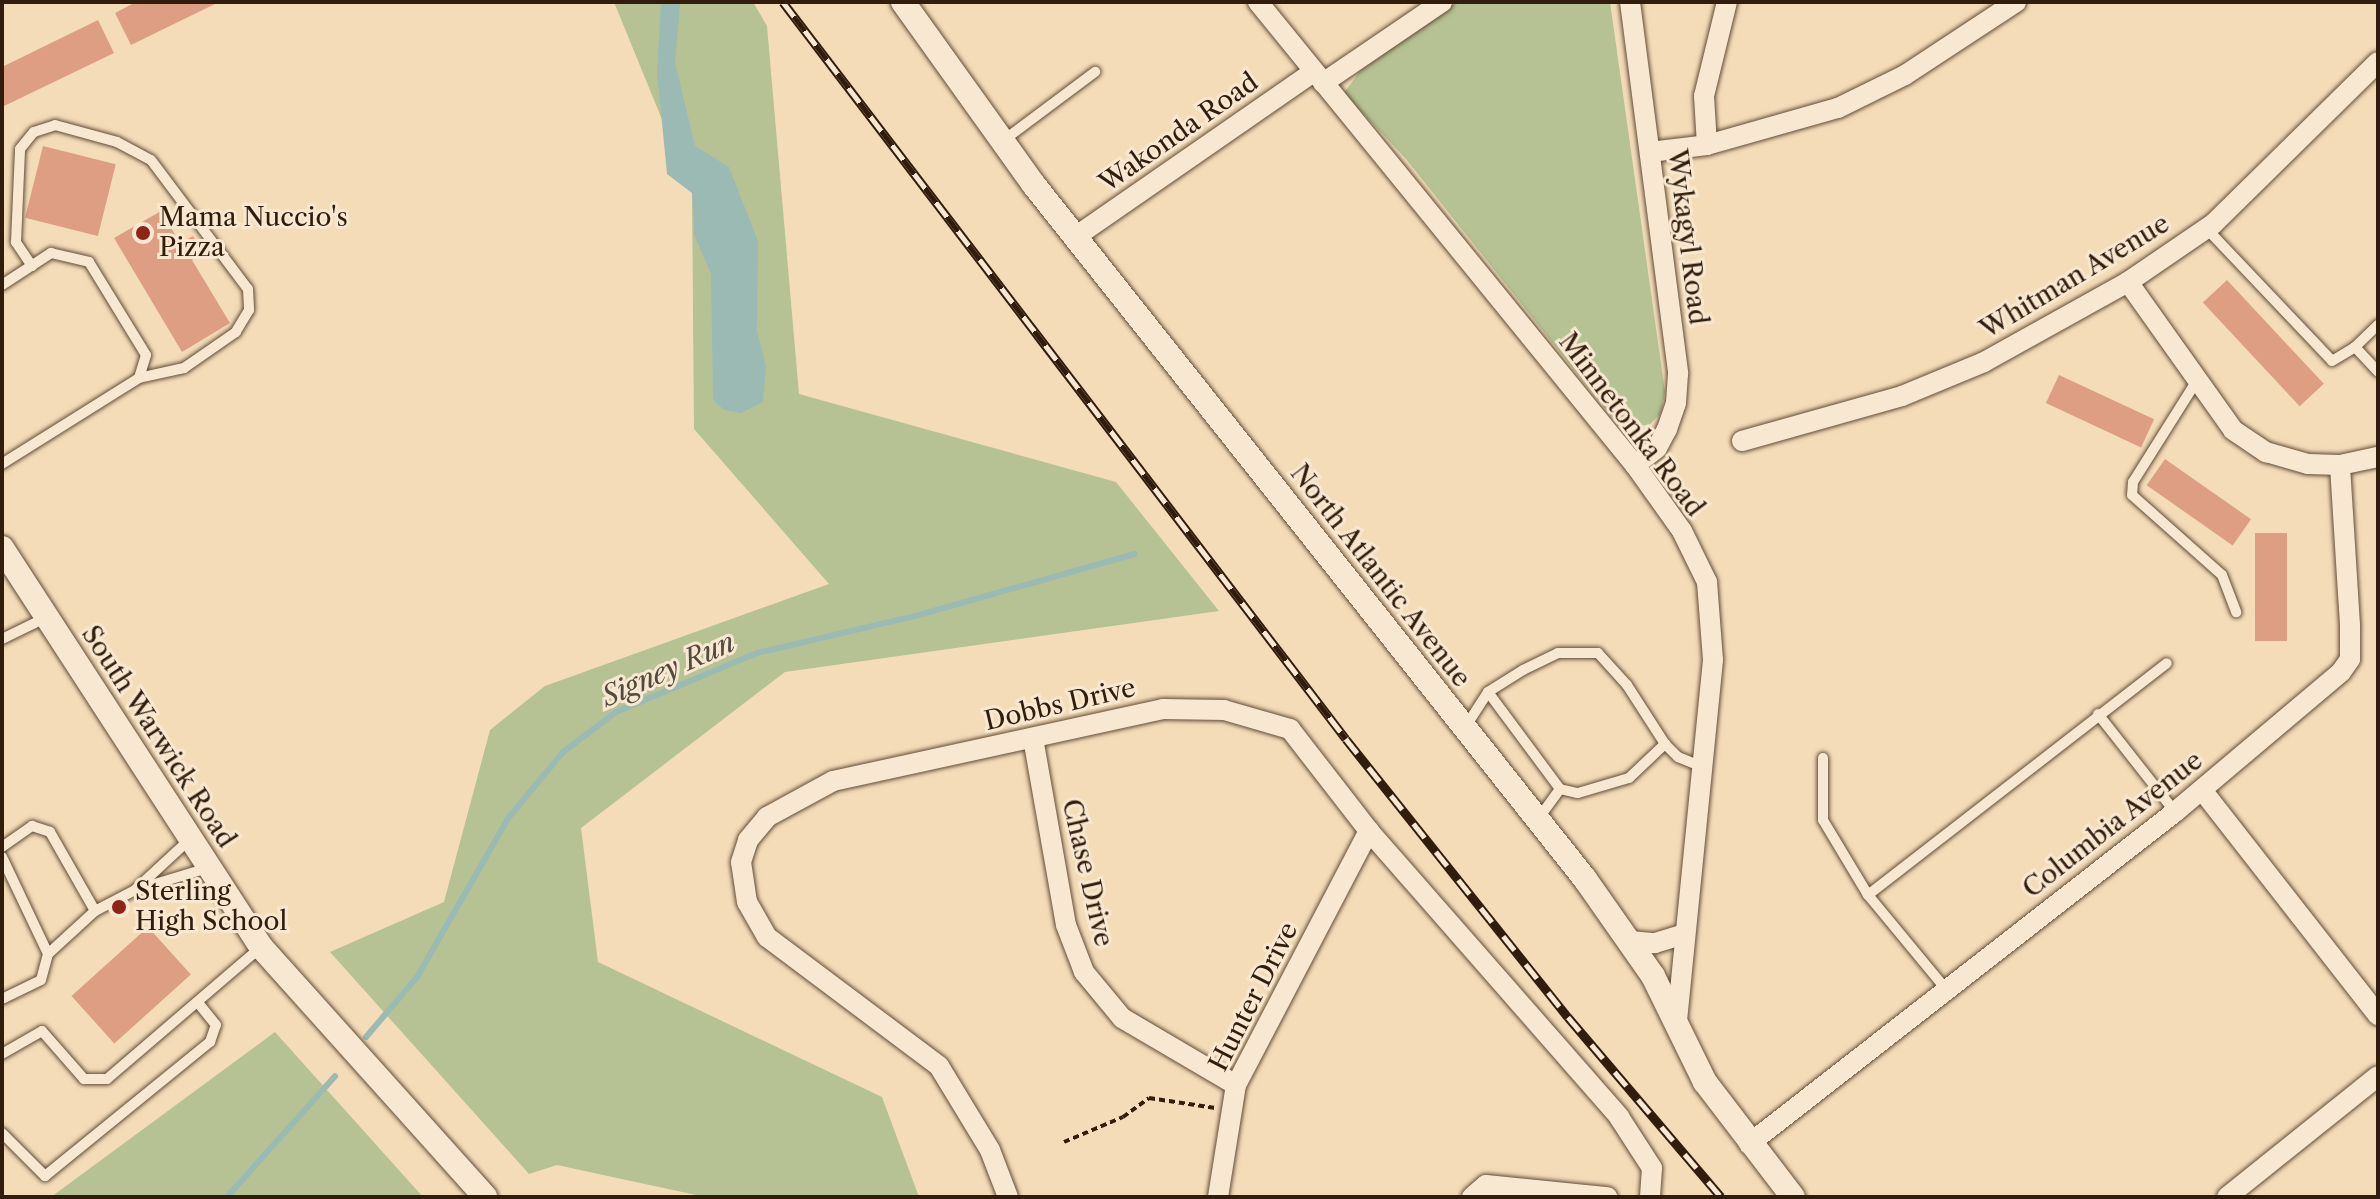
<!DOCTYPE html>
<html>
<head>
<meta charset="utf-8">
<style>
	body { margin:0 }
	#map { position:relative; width:2380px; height:1199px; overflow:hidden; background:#f4dcb9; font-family:"Libre Caslon Text",serif }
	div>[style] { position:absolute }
	.green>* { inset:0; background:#b6c294 }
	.water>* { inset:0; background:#9cbab4 }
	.stream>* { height:6px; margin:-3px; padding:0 3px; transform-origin:3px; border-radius:3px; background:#9cbab4 }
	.building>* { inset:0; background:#de9e84; transform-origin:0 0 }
	.path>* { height:4px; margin-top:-2px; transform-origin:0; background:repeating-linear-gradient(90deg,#321c0c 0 6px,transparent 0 10px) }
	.roads { filter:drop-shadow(0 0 2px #624c37) drop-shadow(0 0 2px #624c37) }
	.service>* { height:10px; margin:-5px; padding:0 5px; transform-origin:5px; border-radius:5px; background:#f8e8d2 }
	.minor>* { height:20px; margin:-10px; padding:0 10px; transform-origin:10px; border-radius:10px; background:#f8e8d2 }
	.tertiary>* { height:24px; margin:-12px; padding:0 12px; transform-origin:12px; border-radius:12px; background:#f8e8d2 }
	.rail>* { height:9px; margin-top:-4.5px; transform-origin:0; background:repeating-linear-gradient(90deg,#f8e8d2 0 18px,#321c0c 0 36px); box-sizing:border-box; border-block:2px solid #321c0c }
	.dots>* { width:22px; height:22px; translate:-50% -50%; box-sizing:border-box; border:4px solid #f8e8d2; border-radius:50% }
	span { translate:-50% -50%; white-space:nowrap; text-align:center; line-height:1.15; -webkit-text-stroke:6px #f8e8d2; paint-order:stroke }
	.street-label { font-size:26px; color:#321c0c }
	.poi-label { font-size:26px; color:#321c0c }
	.left { translate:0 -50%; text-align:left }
	.water-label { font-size:28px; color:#524b3e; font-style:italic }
	.frame { position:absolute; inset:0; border:4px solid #321c0c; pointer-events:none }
</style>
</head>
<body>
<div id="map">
	<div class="green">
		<div style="clip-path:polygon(614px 2px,753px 2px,767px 26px,799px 394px,1116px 482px,1219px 611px,785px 672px,581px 828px,598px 962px,882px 1097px,919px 1197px,705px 1197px,557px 1165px,529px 1174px,330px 952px,444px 902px,490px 730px,545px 686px,829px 584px,694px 429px,692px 193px)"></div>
		<div style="clip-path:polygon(1457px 2px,1610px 2px,1665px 392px,1661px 413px,1649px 425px,1628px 426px,1610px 415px,1406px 159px,1344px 93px,1360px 71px)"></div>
		<div style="clip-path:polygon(275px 1032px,423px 1197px,51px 1197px)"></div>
	</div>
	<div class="water">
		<div style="clip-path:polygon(661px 2px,680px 4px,675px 62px,695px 146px,729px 167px,758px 241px,757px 330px,766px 366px,763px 402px,741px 413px,724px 410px,713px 400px,711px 274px,694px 234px,692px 193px,667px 174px,657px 72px)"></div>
	</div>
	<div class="stream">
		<div style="left:366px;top:1037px;width:79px;rotate:-49.6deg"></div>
		<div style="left:417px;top:977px;width:185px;rotate:-60.1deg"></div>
		<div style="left:509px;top:817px;width:85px;rotate:-50.3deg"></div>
		<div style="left:563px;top:752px;width:66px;rotate:-37deg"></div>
		<div style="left:616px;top:712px;width:153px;rotate:-22.7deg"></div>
		<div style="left:757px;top:653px;width:166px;rotate:-13.2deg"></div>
		<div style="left:919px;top:615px;width:224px;rotate:-15.8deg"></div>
		<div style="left:227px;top:1197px;width:162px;rotate:-48.2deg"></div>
	</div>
	<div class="building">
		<div style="clip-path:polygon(136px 2px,219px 2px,131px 45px,115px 13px)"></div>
		<div style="clip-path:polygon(98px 20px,114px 53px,2px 107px,2px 67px)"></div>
		<div style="left:43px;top:146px;width:75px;height:74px;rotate:14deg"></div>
		<div style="clip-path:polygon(161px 211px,180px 243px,193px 236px,203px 253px,192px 260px,230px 323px,182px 352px,114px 238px)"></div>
		<div style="left:2227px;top:280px;width:142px;height:33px;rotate:47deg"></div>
		<div style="left:2059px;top:375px;width:105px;height:31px;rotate:25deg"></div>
		<div style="left:2165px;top:459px;width:105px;height:32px;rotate:35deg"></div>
		<div style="left:2255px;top:533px;width:32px;height:108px"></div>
		<div style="left:148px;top:927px;width:64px;height:103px;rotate:48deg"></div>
	</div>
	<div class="path">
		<div style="left:1064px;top:1142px;width:64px;rotate:-23deg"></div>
		<div style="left:1123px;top:1117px;width:32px;rotate:-36deg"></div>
		<div style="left:1149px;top:1098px;width:67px;rotate:8.6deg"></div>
	</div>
	<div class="roads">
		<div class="service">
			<div style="left:1004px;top:140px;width:114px;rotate:-36.8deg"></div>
			<div style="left:2206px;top:228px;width:183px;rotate:46.5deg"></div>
			<div style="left:2332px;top:361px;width:27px;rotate:-31deg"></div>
			<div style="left:2355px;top:347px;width:34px;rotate:47deg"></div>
			<div style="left:32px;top:266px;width:29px;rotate:-124deg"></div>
			<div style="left:16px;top:242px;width:93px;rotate:-87.5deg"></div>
			<div style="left:20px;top:149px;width:22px;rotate:-51deg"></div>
			<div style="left:34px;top:132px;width:22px;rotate:-18deg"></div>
			<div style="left:55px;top:125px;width:64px;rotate:15.3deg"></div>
			<div style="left:117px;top:142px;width:38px;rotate:28deg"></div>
			<div style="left:151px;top:160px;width:161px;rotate:53.1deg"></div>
			<div style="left:248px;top:289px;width:21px;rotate:87deg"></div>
			<div style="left:249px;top:310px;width:26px;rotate:121deg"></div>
			<div style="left:236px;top:332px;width:63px;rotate:145.3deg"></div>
			<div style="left:184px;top:368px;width:46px;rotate:167.5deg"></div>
			<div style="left:2px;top:285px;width:59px;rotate:-33.1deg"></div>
			<div style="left:51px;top:253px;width:39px;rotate:13deg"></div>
			<div style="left:89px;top:262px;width:109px;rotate:58.5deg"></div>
			<div style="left:146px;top:355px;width:24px;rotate:107deg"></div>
			<div style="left:139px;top:378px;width:162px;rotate:147.9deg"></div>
			<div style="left:2355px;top:347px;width:32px;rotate:-44deg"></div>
			<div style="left:2196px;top:382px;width:118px;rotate:122.2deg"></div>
			<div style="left:2133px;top:482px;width:13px;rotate:94deg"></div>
			<div style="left:2132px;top:495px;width:120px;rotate:41.6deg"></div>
			<div style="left:2222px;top:575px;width:40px;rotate:69deg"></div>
			<div style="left:2px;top:639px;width:48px;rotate:-26deg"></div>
			<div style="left:1488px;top:692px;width:121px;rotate:53.4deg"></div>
			<div style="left:1560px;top:789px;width:37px;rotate:126deg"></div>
			<div style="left:2098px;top:714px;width:125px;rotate:51.8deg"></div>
			<div style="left:1466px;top:726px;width:40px;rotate:-57.1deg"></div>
			<div style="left:1488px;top:692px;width:41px;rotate:-32.2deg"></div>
			<div style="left:1523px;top:670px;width:39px;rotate:-26deg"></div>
			<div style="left:1558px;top:653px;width:40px"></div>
			<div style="left:1598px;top:653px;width:43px;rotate:47.8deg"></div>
			<div style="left:1627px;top:685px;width:70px;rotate:57.2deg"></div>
			<div style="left:1665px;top:744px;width:18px;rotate:45deg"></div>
			<div style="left:1678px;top:757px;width:27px;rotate:22deg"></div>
			<div style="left:1823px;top:758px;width:62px;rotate:90deg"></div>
			<div style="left:1823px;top:820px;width:87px;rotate:59deg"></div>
			<div style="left:1560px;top:789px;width:18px;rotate:13deg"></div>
			<div style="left:1578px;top:793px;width:53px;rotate:-16.4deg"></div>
			<div style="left:1629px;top:778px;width:50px;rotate:-43.4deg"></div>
			<div style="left:2px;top:847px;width:37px;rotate:-35deg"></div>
			<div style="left:32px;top:826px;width:19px;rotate:18deg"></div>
			<div style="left:50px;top:832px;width:91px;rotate:60.3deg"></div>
			<div style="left:2px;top:857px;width:107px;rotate:64.6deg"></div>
			<div style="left:48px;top:954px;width:64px;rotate:-42.5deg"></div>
			<div style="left:95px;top:911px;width:45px;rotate:-27.7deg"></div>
			<div style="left:135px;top:890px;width:76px;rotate:-16.8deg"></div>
			<div style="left:136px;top:889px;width:72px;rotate:-42.8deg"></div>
			<div style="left:1945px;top:988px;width:121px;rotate:-129.6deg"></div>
			<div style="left:1868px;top:895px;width:378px;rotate:-37.8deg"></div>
			<div style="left:2px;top:999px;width:43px;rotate:-26deg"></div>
			<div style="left:41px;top:980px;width:27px;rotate:-75deg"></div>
			<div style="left:2px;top:1054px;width:46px;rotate:-29.9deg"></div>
			<div style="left:42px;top:1031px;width:64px;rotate:48.8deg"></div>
			<div style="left:84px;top:1079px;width:23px"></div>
			<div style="left:107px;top:1079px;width:201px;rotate:-40.6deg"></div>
			<div style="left:2px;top:1133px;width:61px;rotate:45deg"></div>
			<div style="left:45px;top:1176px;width:213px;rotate:-39.1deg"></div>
			<div style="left:210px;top:1042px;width:18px;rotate:-71deg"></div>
			<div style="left:216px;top:1025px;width:27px;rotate:-129deg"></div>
		</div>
		<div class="minor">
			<div style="left:1258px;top:2px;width:597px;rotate:50.85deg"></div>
			<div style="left:1635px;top:465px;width:81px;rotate:54.5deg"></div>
			<div style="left:1682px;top:531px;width:57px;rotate:63.9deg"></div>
			<div style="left:1707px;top:582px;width:78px;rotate:85.6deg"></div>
			<div style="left:1713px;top:660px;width:362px;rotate:95.7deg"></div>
			<div style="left:1630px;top:2px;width:375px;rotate:82.6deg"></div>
			<div style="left:1678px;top:374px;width:29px;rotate:94deg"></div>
			<div style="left:1676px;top:403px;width:28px;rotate:109deg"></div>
			<div style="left:1667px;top:429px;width:21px;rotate:118deg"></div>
			<div style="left:1657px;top:448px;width:28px;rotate:142deg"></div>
			<div style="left:1323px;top:83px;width:144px;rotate:-34.2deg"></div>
			<div style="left:1707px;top:145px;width:49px;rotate:-93.5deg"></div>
			<div style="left:1704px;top:96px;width:97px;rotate:-76.3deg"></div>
			<div style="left:1650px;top:152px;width:57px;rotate:-7deg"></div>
			<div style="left:1707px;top:145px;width:136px;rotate:-15.8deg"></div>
			<div style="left:1838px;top:108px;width:75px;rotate:-26.2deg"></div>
			<div style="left:1905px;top:75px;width:133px;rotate:-33.3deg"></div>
			<div style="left:1075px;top:237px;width:290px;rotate:-34.7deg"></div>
			<div style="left:2128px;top:282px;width:181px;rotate:54.6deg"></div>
			<div style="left:2233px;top:430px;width:40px;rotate:34deg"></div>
			<div style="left:2266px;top:452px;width:44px;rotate:15.9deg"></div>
			<div style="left:2308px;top:464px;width:32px;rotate:2deg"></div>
			<div style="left:2340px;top:465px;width:39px;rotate:-12deg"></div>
			<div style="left:1742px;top:441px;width:166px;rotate:-15.7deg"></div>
			<div style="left:1902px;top:396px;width:89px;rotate:-22.5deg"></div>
			<div style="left:1984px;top:362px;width:165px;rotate:-29.1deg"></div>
			<div style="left:2128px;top:282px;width:103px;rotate:-34.3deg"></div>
			<div style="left:2213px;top:224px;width:231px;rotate:-44.5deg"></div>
			<div style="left:1033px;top:738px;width:190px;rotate:80deg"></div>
			<div style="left:1066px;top:925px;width:50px;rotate:69deg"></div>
			<div style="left:1084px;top:972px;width:60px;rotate:50.4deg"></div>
			<div style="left:1122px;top:1018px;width:132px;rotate:30.4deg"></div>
			<div style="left:2202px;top:790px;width:286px;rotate:52deg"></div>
			<div style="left:1630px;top:941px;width:25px;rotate:5deg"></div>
			<div style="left:1655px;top:943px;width:30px;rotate:-17deg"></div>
			<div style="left:1749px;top:1144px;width:540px;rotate:-37.93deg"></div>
			<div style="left:2175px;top:812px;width:217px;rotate:-40.1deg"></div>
			<div style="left:2341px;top:672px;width:16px;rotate:-55deg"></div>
			<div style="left:2350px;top:659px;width:34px;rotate:-90deg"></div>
			<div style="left:2350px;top:625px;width:160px;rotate:-93.6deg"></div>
			<div style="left:1008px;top:1197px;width:50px;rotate:-111deg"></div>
			<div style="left:990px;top:1150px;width:98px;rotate:-121.3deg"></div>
			<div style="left:939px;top:1066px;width:215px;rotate:-143.1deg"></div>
			<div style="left:767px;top:937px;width:40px;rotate:-119.7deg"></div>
			<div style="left:747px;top:902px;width:40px;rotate:-98.5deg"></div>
			<div style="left:741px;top:862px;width:23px;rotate:-72deg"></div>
			<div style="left:748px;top:840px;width:30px;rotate:-50deg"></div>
			<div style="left:767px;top:817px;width:75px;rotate:-28.6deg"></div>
			<div style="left:833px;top:781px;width:338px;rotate:-12.3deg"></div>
			<div style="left:1163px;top:709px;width:61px;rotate:0.9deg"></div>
			<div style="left:1224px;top:710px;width:69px;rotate:16.1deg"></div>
			<div style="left:1290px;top:729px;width:129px;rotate:52.2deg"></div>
			<div style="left:1369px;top:831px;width:380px;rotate:48.8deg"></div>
			<div style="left:1619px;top:1117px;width:61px;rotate:57.1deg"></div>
			<div style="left:1652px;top:1168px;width:29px;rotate:94deg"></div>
			<div style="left:1218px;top:1197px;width:113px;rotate:-80.9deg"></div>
			<div style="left:1236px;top:1085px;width:287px;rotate:-62.4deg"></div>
			<div style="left:1472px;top:1197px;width:18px;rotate:-41deg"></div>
			<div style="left:1486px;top:1185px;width:122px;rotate:5.7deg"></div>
			<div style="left:2227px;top:1197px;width:193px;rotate:-38.7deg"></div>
		</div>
		<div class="tertiary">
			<div style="left:903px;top:2px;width:225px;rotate:54.4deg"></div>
			<div style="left:1034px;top:185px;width:886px;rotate:51.55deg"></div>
			<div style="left:1585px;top:879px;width:118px;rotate:55deg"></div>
			<div style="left:1653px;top:976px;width:118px;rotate:63.9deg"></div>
			<div style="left:1705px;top:1082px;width:145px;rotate:52.6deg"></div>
			<div style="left:2px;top:548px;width:476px;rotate:57deg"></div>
			<div style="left:261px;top:947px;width:336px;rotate:48.1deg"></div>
		</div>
	</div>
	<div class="rail">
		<div style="left:783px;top:2px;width:927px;rotate:52.62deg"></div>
		<div style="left:1346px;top:739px;width:356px;rotate:51.4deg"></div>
		<div style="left:1568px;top:1017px;width:236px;rotate:49.6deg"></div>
	</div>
	<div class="dots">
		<div style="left:143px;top:233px;background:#8f2418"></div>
		<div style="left:119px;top:907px;background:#8f2418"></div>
	</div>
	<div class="street-label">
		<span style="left:1179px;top:133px;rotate:-35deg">Wakonda Road</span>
		<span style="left:1687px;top:237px;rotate:83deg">Wykagyl Road</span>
		<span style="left:2075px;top:277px;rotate:-31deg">Whitman Avenue</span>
		<span style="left:1631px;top:425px;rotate:53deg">Minnetonka Road</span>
		<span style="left:1380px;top:576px;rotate:52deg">North Atlantic Avenue</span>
		<span style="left:1060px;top:705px;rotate:-13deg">Dobbs Drive</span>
		<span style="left:158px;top:737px;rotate:57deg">South Warwick Road</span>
		<span style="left:2113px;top:825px;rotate:-38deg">Columbia Avenue</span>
		<span style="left:1087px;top:873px;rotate:77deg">Chase Drive</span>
		<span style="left:1254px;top:997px;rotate:-63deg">Hunter Drive</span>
	</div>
	<div class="poi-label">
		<span class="left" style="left:159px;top:233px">Mama Nuccio's<br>Pizza</span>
		<span class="left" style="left:135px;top:907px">Sterling<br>High School</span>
	</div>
	<div class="water-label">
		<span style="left:668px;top:669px;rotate:-24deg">Signey Run</span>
	</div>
	<div class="frame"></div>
</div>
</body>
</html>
